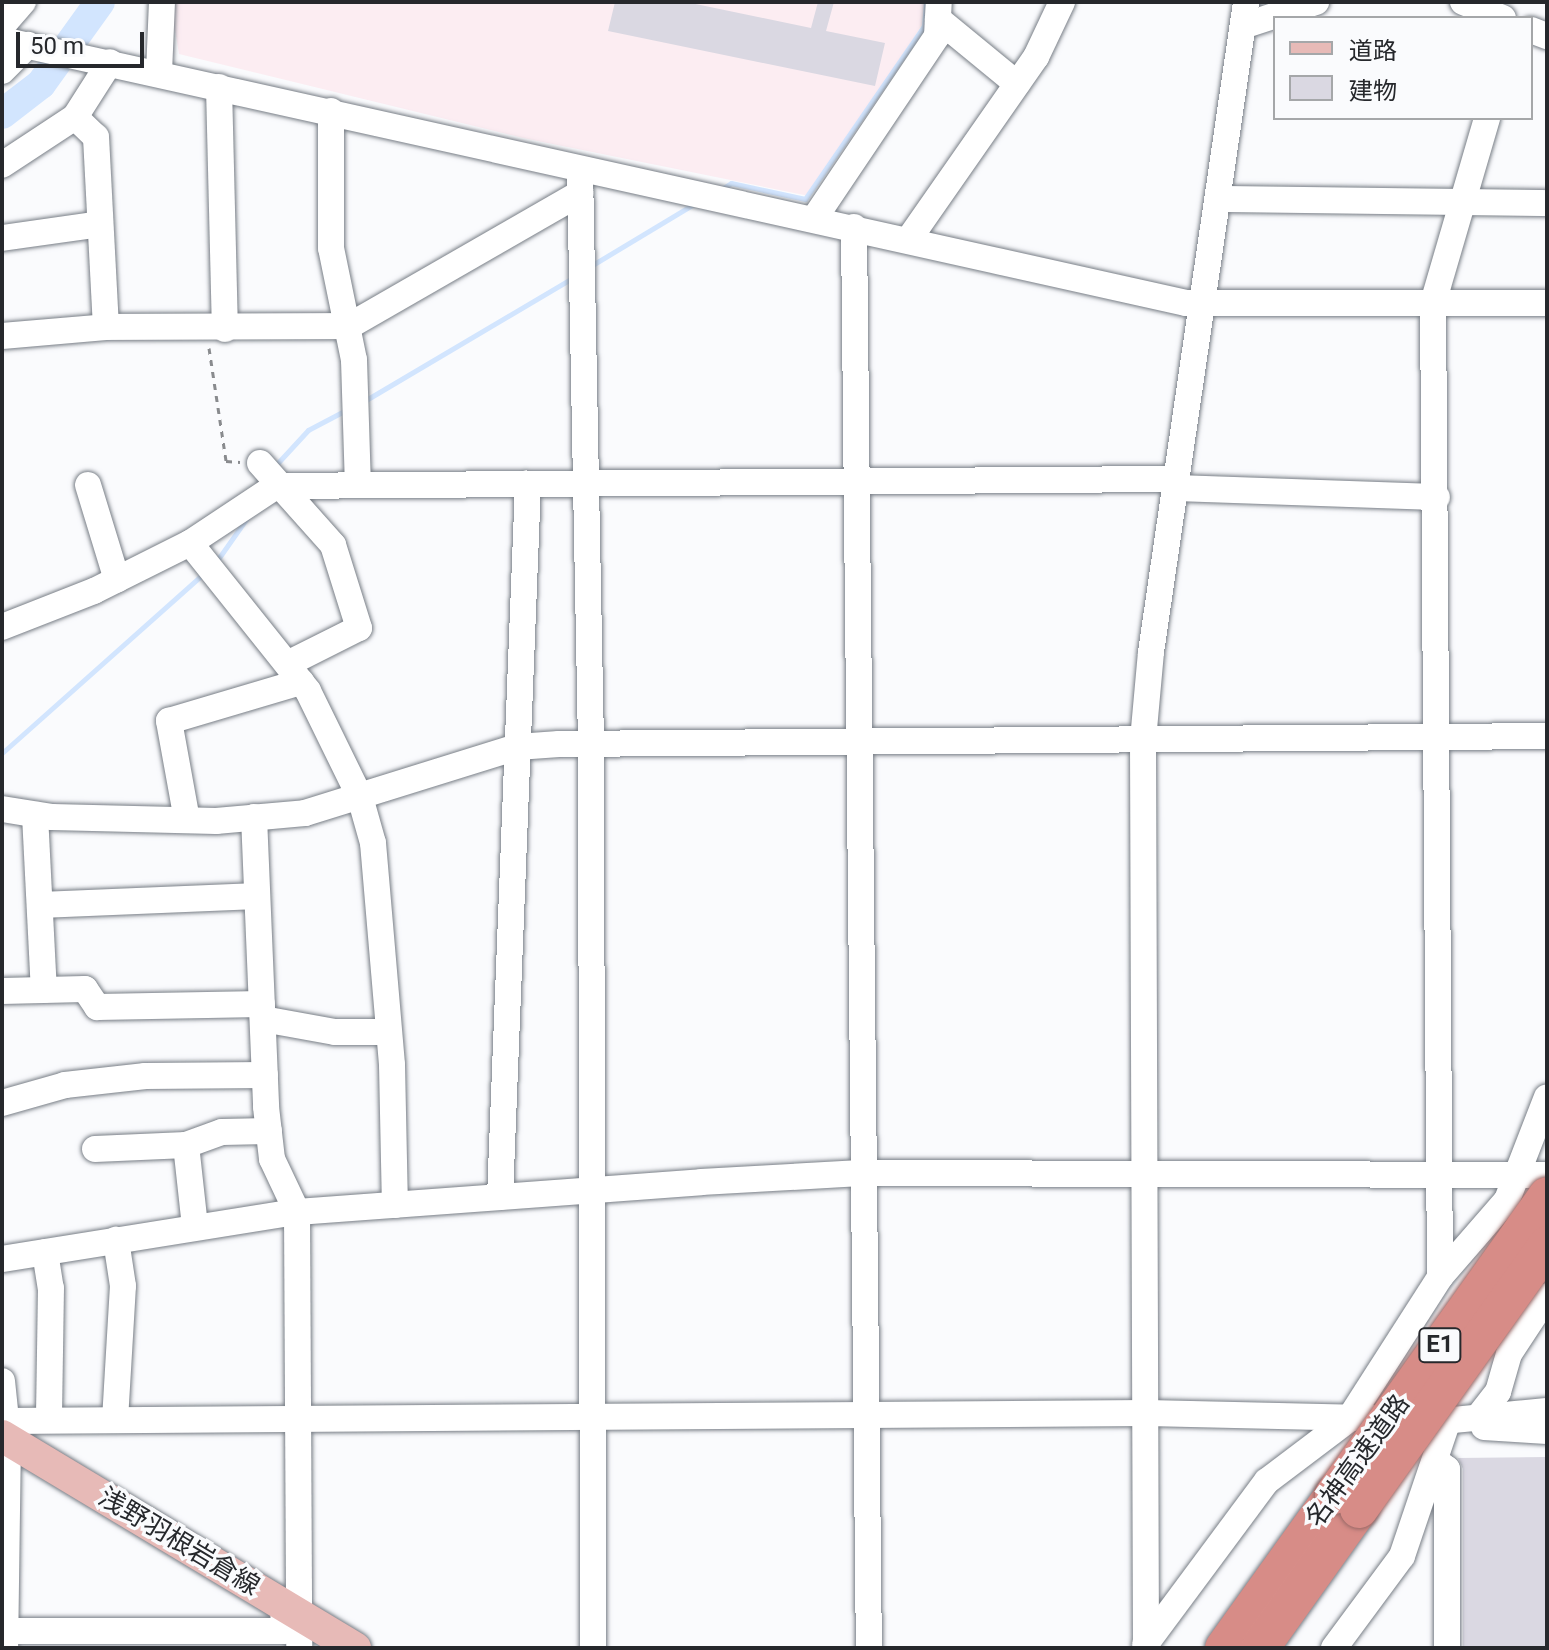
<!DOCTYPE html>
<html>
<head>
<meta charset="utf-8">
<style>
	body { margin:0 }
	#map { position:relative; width:1549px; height:1650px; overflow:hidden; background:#fafbfd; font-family:Roboto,"Noto Sans JP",sans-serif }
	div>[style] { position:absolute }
	.education>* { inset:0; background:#fcedf2 }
	.stream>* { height:5px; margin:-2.5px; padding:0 2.5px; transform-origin:2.5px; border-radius:2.5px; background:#d2e5fe }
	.river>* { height:30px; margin:-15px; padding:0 15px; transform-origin:15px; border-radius:15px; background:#d2e5fe }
	.building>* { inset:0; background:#dad8e2 }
	.path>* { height:3px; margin-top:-1.5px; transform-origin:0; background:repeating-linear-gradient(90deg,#898b8e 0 6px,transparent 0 12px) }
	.roads { filter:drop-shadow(0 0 2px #787e86) drop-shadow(0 0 2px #787e86) }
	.minor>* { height:26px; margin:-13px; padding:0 13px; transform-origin:13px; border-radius:13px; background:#fff }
	.major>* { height:32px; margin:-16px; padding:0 16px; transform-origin:16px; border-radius:16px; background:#e7bab7 }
	.highway>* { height:38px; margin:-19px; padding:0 19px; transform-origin:19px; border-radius:19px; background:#d78c87 }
	.bridges { filter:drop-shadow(0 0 2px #996967) drop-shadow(0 0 2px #996967) }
	.highway-bridge>* { height:38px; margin:-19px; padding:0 19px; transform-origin:19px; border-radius:19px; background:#d78c87 }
	span { translate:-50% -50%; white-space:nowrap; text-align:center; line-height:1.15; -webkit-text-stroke:7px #fafbfd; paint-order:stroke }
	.shield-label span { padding:2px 6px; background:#fafbfd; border:2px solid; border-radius:6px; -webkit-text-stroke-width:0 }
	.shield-label { font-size:24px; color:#26282c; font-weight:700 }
	.street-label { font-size:26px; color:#26282c }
	.frame { position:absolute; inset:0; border:4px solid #26282c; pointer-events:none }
	.legend { position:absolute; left:1273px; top:16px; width:260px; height:104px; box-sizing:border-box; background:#fafbfd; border:2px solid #a5a7a9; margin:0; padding:10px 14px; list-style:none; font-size:24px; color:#26282c }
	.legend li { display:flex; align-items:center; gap:16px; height:40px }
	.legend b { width:40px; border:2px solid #a5a7a9 }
	.scale { position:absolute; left:16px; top:32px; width:128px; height:36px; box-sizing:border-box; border:4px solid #26282c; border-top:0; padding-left:10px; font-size:24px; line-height:28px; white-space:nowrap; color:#26282c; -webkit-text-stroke:6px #fafbfd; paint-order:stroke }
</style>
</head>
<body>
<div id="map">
	<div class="education">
		<div style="clip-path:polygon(165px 2px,924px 2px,922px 25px,809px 196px,523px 138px,179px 54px,175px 30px,164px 27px)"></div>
	</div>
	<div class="stream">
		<div style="left:720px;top:190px;width:13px;rotate:-32deg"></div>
		<div style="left:731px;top:183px;width:76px;rotate:12.2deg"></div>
		<div style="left:805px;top:199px;width:210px;rotate:-55.5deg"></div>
		<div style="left:924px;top:26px;width:24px;rotate:-85deg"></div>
		<div style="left:589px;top:267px;width:122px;rotate:-31deg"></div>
		<div style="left:366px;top:400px;width:242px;rotate:-30.6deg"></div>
		<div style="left:274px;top:467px;width:50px;rotate:-47.4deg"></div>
		<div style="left:308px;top:430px;width:43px;rotate:-27.8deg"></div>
		<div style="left:216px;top:562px;width:57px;rotate:-54.9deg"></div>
		<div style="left:2px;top:753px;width:269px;rotate:-41.7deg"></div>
	</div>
	<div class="river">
		<div style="left:2px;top:114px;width:49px;rotate:-37.6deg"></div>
		<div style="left:41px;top:84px;width:101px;rotate:-54.3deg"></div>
	</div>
	<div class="building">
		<div style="clip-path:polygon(615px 2px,686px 2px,811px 28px,818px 2px,834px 2px,826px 31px,885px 43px,875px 86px,608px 31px)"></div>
		<div style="clip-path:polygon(1547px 1457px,1547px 1648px,1463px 1648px,1463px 1469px,1458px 1458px)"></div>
	</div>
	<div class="path">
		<div style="left:209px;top:348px;width:114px;rotate:81.4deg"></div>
		<div style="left:226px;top:461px;width:14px;rotate:4deg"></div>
	</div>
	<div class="roads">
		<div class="minor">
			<div style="left:1463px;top:2px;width:43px;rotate:21.8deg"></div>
			<div style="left:938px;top:19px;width:102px;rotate:39.4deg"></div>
			<div style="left:2px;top:26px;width:32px;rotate:-49deg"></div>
			<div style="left:1243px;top:26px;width:77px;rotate:-18.2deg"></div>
			<div style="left:1531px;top:30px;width:17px;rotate:21deg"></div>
			<div style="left:2px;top:40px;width:1213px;rotate:12.52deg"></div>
			<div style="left:1186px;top:303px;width:361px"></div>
			<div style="left:2px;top:71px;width:37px;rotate:-45deg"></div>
			<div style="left:159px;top:73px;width:71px;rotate:-87.6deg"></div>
			<div style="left:219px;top:87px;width:242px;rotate:88.6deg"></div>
			<div style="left:331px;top:111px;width:137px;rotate:90deg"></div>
			<div style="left:331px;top:248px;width:114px;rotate:78.4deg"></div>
			<div style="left:354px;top:360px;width:125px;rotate:88.2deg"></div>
			<div style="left:75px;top:117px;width:65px;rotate:-57.5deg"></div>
			<div style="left:2px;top:165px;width:87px;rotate:-33.3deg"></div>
			<div style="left:75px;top:117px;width:29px;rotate:44deg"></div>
			<div style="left:96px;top:137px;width:190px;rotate:87deg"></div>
			<div style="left:580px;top:171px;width:572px;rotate:88.9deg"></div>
			<div style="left:591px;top:743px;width:905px;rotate:89.87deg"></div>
			<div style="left:1219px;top:199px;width:328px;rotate:0.7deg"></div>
			<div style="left:814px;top:219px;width:220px;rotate:-56.1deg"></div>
			<div style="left:937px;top:36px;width:34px;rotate:-87deg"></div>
			<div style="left:854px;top:227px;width:1421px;rotate:89.4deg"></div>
			<div style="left:2px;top:238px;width:99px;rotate:-8.1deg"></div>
			<div style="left:909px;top:239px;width:222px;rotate:-55.1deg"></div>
			<div style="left:1036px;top:57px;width:61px;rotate:-64.7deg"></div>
			<div style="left:2px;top:336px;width:104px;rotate:-4.9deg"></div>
			<div style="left:106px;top:327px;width:243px;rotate:-0.2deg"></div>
			<div style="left:349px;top:326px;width:267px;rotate:-29.9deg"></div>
			<div style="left:260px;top:463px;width:110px;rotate:48.3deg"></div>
			<div style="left:333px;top:545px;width:87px;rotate:72.6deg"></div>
			<div style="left:359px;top:628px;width:80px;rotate:153.4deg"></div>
			<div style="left:88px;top:485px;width:99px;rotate:73deg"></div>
			<div style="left:1175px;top:488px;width:262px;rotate:2deg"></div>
			<div style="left:190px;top:543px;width:189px;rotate:51.4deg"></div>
			<div style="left:308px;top:691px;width:118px;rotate:63.9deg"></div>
			<div style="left:360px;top:797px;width:48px;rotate:74.2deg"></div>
			<div style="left:373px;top:843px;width:223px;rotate:85.1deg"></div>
			<div style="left:392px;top:1065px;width:140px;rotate:88.8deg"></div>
			<div style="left:2px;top:627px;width:99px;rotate:-21.4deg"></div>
			<div style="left:94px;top:591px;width:107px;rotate:-26.6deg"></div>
			<div style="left:190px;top:543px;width:103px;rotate:-33.5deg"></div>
			<div style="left:276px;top:486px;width:901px;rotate:-0.45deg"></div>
			<div style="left:2px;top:809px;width:51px;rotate:9.1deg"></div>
			<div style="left:52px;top:817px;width:164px;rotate:1.4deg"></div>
			<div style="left:216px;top:821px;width:89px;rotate:-5.1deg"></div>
			<div style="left:305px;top:813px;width:222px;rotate:-17.3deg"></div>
			<div style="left:517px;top:747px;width:42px;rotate:-4.1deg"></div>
			<div style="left:559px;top:744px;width:988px;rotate:-0.46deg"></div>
			<div style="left:35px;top:815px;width:175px;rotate:87.1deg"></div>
			<div style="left:254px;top:817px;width:290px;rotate:87.6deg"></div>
			<div style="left:266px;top:1107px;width:52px;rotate:83.4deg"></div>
			<div style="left:272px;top:1159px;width:59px;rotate:64.7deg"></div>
			<div style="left:297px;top:1212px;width:436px;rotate:89.7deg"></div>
			<div style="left:187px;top:820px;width:101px;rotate:-100.3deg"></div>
			<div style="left:169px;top:721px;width:138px;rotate:-16.5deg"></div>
			<div style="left:41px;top:905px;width:216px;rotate:-2.4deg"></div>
			<div style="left:2px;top:991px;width:83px;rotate:-1.4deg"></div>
			<div style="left:85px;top:989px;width:22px;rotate:56deg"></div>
			<div style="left:97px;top:1007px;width:165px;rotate:-1deg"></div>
			<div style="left:263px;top:1019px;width:73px;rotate:10.2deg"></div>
			<div style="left:335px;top:1032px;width:53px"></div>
			<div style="left:2px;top:1103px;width:66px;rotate:-15.9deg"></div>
			<div style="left:65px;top:1085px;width:81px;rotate:-6.4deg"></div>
			<div style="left:145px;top:1076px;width:120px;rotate:-0.5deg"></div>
			<div style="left:186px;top:1145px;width:81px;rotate:83.7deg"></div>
			<div style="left:95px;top:1149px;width:91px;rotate:-2.5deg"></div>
			<div style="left:186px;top:1145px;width:38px;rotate:-20deg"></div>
			<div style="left:222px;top:1132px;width:47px;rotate:-1.2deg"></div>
			<div style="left:500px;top:1197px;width:714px;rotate:-87.75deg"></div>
			<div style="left:45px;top:1252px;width:36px;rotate:81deg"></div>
			<div style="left:51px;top:1288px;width:132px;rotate:90.9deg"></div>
			<div style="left:2px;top:1259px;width:299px;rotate:-9.1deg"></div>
			<div style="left:297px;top:1212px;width:405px;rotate:-4.2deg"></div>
			<div style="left:701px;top:1182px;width:160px;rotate:-3.2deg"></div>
			<div style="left:861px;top:1173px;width:686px;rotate:0.17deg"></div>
			<div style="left:1440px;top:1277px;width:974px;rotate:-90.41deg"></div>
			<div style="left:1433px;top:303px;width:193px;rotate:-73.7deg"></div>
			<div style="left:2px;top:1381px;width:58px;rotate:84.1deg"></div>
			<div style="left:8px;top:1439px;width:209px;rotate:90.8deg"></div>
			<div style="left:1479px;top:1416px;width:31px;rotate:-52deg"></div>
			<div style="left:1498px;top:1392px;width:40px;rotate:-74deg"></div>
			<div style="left:1509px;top:1354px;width:69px;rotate:-56.8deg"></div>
			<div style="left:115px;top:1420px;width:134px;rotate:-86.6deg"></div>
			<div style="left:123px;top:1286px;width:47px;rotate:-98.7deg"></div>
			<div style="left:4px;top:1421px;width:1143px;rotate:-0.4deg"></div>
			<div style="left:1147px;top:1413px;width:306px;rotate:1.3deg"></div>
			<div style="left:1453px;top:1420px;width:94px;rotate:-5.5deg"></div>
			<div style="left:1484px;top:1427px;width:63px;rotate:3.6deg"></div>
			<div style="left:1435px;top:1460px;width:15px;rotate:37deg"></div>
			<div style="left:1447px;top:1469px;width:179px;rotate:90deg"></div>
			<div style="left:4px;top:1631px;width:280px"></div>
			<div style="left:284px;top:1631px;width:26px;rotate:-92deg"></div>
			<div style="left:1145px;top:1645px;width:204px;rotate:-53.4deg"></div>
			<div style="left:1267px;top:1481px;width:103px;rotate:-37.1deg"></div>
			<div style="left:1349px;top:1419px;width:169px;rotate:-57.3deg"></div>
			<div style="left:1440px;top:1277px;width:102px;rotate:-49deg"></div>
			<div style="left:1507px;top:1200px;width:110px;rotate:-68.8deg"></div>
			<div style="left:1146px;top:1648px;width:908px;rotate:-90.19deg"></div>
			<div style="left:1143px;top:740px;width:88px;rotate:-84.8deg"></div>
			<div style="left:1151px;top:652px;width:657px;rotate:-81.68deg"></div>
			<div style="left:1334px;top:1648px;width:114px;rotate:-53.5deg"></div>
			<div style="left:1402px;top:1556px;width:144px;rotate:-71.3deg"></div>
		</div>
		<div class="major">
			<div style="left:2px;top:1436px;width:412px;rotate:31deg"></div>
		</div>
		<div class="highway">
			<div style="left:1224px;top:1648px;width:188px;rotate:-54.3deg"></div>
			<div style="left:1260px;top:1648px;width:171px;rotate:-54.5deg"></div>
		</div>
	</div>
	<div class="bridges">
		<div class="highway-bridge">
			<div style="left:1334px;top:1495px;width:367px;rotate:-54.5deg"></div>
			<div style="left:1359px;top:1509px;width:324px;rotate:-54.5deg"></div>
		</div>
	</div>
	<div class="shield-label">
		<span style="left:1440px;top:1345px">E1</span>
	</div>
	<div class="street-label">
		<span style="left:1358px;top:1461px;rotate:-54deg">名神高速道路</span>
		<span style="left:179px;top:1542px;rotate:31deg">浅野羽根岩倉線</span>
	</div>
	<div class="frame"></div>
	<ul class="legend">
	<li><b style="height:10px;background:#e7bab7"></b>道路</li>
	<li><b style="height:22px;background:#dad8e2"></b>建物</li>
	</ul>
	<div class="scale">50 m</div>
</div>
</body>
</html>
